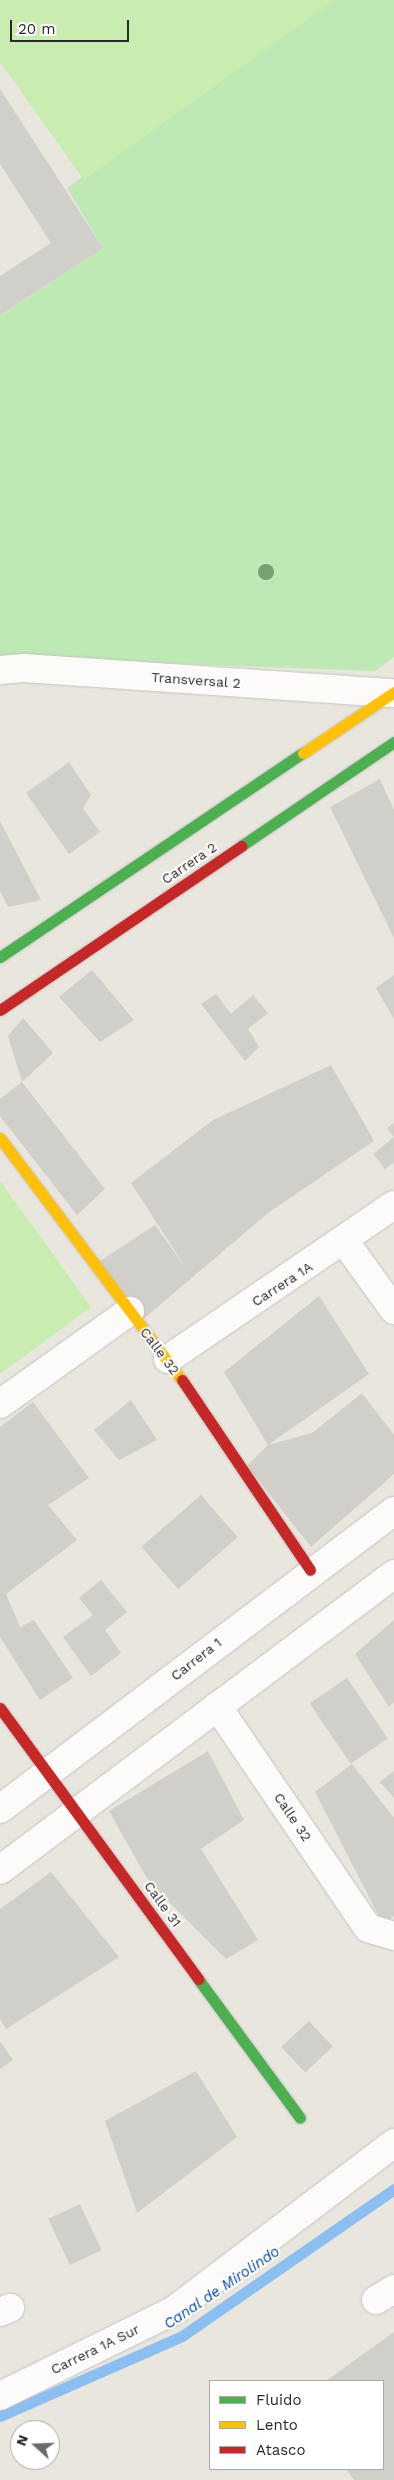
<!DOCTYPE html>
<html>
<head>
<meta charset="utf-8">
<style>
	body { margin:0 }
	#map { position:relative; width:394px; height:2480px; overflow:hidden; background:#e9e6de; font-family:"Work Sans",sans-serif }
	div>[style] { position:absolute }
	.green>* { inset:0; background:#bee8b4 }
	.pitch>* { inset:0; background:#c9ecb0 }
	.stream>* { height:11px; margin:-5.5px; padding:0 5.5px; transform-origin:5.5px; border-radius:5.5px; background:#8bbef1 }
	.building>* { inset:0; background:#d1cfc9; transform-origin:0 0 }
	.roads { filter:drop-shadow(0 0 1px #c6c4c4) drop-shadow(0 0 1px #c6c4c4) }
	.street>* { height:28px; margin:-14px; padding:0 14px; transform-origin:14px; border-radius:14px; background:#fcfbfa }
	.fast>* { height:11px; margin:-5.5px; padding:0 5.5px; transform-origin:5.5px; border-radius:5.5px; background:#4caf50 }
	.slow>* { height:11px; margin:-5.5px; padding:0 5.5px; transform-origin:5.5px; border-radius:5.5px; background:#ffc107 }
	.jam>* { height:11px; margin:-5.5px; padding:0 5.5px; transform-origin:5.5px; border-radius:5.5px; background:#c62828 }
	.trees>* { width:16px; height:16px; margin:-8px; border-radius:50%; background:#73a370 }
	span { translate:-50% -50%; white-space:nowrap; text-align:center; line-height:1.15; -webkit-text-stroke:4px #fff; paint-order:stroke }
	.street-label { font-size:14px; color:#292929 }
	.water-label { font-size:15px; color:#0246a5; font-style:italic }
	.legend { position:absolute; left:209px; top:2380px; width:175px; height:90px; box-sizing:border-box; background:#fff; border:1px solid #a9a9a9; margin:0; padding:6px 9px; list-style:none; font-size:15px; color:#292929 }
	.legend li { display:flex; align-items:center; gap:10px; height:25px }
	.legend b { width:25px; border:1px solid #a9a9a9 }
	.north { position:absolute; left:10px; top:2420px; width:50px; height:50px; box-sizing:border-box; background:#fff; border:1px solid #a9a9a9; border-radius:50%; rotate:290deg; font-size:14px; font-weight:700; line-height:20px; text-align:center; color:#292929 }
	.north::after { content:''; display:block; margin:auto; width:18px; height:22px; background:#6c6b68; clip-path:polygon(50% 0,100% 100%,50% 72%,0 100%) }
	.scale { position:absolute; left:10px; top:20px; width:119px; height:22px; box-sizing:border-box; border:2px solid #292929; border-top:0; padding-left:6px; font-size:15px; line-height:18px; white-space:nowrap; color:#292929; -webkit-text-stroke:4px #fff; paint-order:stroke }
</style>
</head>
<body>
<div id="map">
	<div class="green">
		<div style="clip-path:polygon(328px 0,394px 0,394px 657px,375px 671px,0 657px,0 315px,103px 248px,67px 188px)"></div>
	</div>
	<div class="pitch">
		<div style="clip-path:polygon(0 0,335px 0,84px 180px,0 62px)"></div>
		<div style="clip-path:polygon(0 1181px,91px 1307px,0 1374px)"></div>
	</div>
	<div class="stream">
		<div style="left:0;top:2416px;width:199px;rotate:-23.7deg"></div>
		<div style="left:182px;top:2336px;width:258px;rotate:-34.7deg"></div>
	</div>
	<div class="building">
		<div style="clip-path:polygon(0 89px,103px 248px,0 315px,0 276px,51px 243px,0 164px)"></div>
		<div style="clip-path:polygon(69px 762px,91px 795px,83px 808px,100px 832px,69px 854px,26px 793px)"></div>
		<div style="clip-path:polygon(380px 779px,394px 810px,394px 938px,330px 807px)"></div>
		<div style="clip-path:polygon(0 821px,41px 900px,8px 907px,0 891px)"></div>
		<div style="clip-path:polygon(92px 970px,134px 1020px,100px 1042px,59px 997px)"></div>
		<div style="clip-path:polygon(394px 975px,394px 1019px,376px 988px)"></div>
		<div style="clip-path:polygon(216px 994px,231px 1014px,253px 995px,268px 1013px,248px 1029px,259px 1047px,245px 1061px,201px 1004px)"></div>
		<div style="clip-path:polygon(23px 1018px,53px 1053px,22px 1082px,105px 1189px,77px 1215px,0 1116px,0 1099px,22px 1082px,8px 1036px)"></div>
		<div style="clip-path:polygon(331px 1065px,374px 1141px,268px 1213px,141px 1321px,100px 1261px,155px 1225px,186px 1268px,131px 1183px,213px 1120px)"></div>
		<div style="clip-path:polygon(394px 1123px,394px 1137px,387px 1128px)"></div>
		<div style="clip-path:polygon(394px 1137px,394px 1163px,385px 1169px,373px 1154px)"></div>
		<div style="clip-path:polygon(319px 1296px,369px 1374px,268px 1445px,312px 1433px,362px 1393px,394px 1435px,394px 1474px,311px 1547px,247px 1466px,268px 1445px,224px 1372px)"></div>
		<div style="clip-path:polygon(131px 1400px,157px 1440px,119px 1460px,94px 1430px)"></div>
		<div style="clip-path:polygon(33px 1402px,89px 1478px,48px 1505px,77px 1540px,6px 1594px,20px 1627px,34px 1620px,73px 1678px,40px 1700px,0 1637px,0 1427px)"></div>
		<div style="left:201px;top:1495px;width:56px;height:79px;rotate:49deg"></div>
		<div style="clip-path:polygon(101px 1580px,127px 1612px,105px 1630px,121px 1653px,91px 1676px,63px 1637px,93px 1615px,79px 1598px)"></div>
		<div style="clip-path:polygon(394px 1620px,394px 1702px,389px 1707px,355px 1654px)"></div>
		<div style="left:347px;top:1678px;width:73px;height:45px;rotate:56deg"></div>
		<div style="clip-path:polygon(208px 1751px,244px 1820px,201px 1849px,258px 1940px,226px 1959px,149px 1882px,109px 1811px)"></div>
		<div style="clip-path:polygon(352px 1764px,394px 1818px,394px 1916px,383px 1924px,315px 1792px)"></div>
		<div style="clip-path:polygon(394px 1771px,394px 1798px,380px 1782px)"></div>
		<div style="clip-path:polygon(51px 1872px,119px 1957px,6px 2029px,0 2019px,0 1909px)"></div>
		<div style="left:309px;top:2021px;width:35px;height:38px;rotate:47deg"></div>
		<div style="clip-path:polygon(0 2041px,13px 2060px,0 2069px)"></div>
		<div style="clip-path:polygon(196px 2071px,237px 2137px,137px 2213px,105px 2121px)"></div>
		<div style="left:80px;top:2204px;width:51px;height:35px;rotate:65deg"></div>
		<div style="clip-path:polygon(394px 2332px,394px 2480px,354px 2480px,346px 2469px,383px 2469px,383px 2381px,326px 2381px)"></div>
	</div>
	<div class="roads">
		<div class="street">
			<div style="left:0;top:670px;width:24px;rotate:-5deg"></div>
			<div style="left:24px;top:668px;width:370px;rotate:3.9deg"></div>
			<div style="left:345px;top:1242px;width:84px;rotate:54.2deg"></div>
			<div style="left:168px;top:1359px;width:273px;rotate:-34.3deg"></div>
			<div style="left:0;top:1404px;width:160px;rotate:-35.6deg"></div>
			<div style="left:217px;top:1706px;width:268px;rotate:55.8deg"></div>
			<div style="left:368px;top:1928px;width:27px;rotate:17deg"></div>
			<div style="left:0;top:1809px;width:494px;rotate:-37.1deg"></div>
			<div style="left:0;top:1870px;width:493px;rotate:-36.9deg"></div>
			<div style="left:376px;top:2300px;width:21px;rotate:-31deg"></div>
			<div style="left:0;top:2312px;width:11px;rotate:-22deg"></div>
			<div style="left:0;top:2396px;width:193px;rotate:-26.2deg"></div>
			<div style="left:173px;top:2311px;width:278px;rotate:-37.2deg"></div>
		</div>
		<div class="fast">
			<div style="left:241px;top:846px;width:185px;rotate:-34.2deg"></div>
			<div style="left:0;top:957px;width:365px;rotate:-34deg"></div>
			<div style="left:198px;top:1979px;width:172px;rotate:53.7deg"></div>
		</div>
		<div class="slow">
			<div style="left:303px;top:753px;width:110px;rotate:-33.8deg"></div>
			<div style="left:0;top:1138px;width:303px;rotate:53.1deg"></div>
		</div>
		<div class="jam">
			<div style="left:0;top:1010px;width:292px;rotate:-34.2deg"></div>
			<div style="left:182px;top:1380px;width:229px;rotate:56deg"></div>
			<div style="left:0;top:1708px;width:336px;rotate:53.8deg"></div>
		</div>
	</div>
	<div class="trees">
		<div style="left:266px;top:572px"></div>
	</div>
	<div class="street-label">
		<span style="left:196px;top:680px;rotate:4deg">Transversal 2</span>
		<span style="left:189px;top:863px;rotate:-34deg">Carrera 2</span>
		<span style="left:282px;top:1284px;rotate:-33deg">Carrera 1A</span>
		<span style="left:160px;top:1351px;rotate:53deg">Calle 32</span>
		<span style="left:196px;top:1659px;rotate:-38deg">Carrera 1</span>
		<span style="left:293px;top:1817px;rotate:56deg">Calle 32</span>
		<span style="left:163px;top:1904px;rotate:54deg">Calle 31</span>
		<span style="left:95px;top:2349px;rotate:-26deg">Carrera 1A Sur</span>
	</div>
	<div class="water-label">
		<span style="left:222px;top:2288px;rotate:-34deg">Canal de Mirolindo</span>
	</div>
	<ul class="legend">
	<li><b style="height:6px;background:#4caf50"></b>Fluido</li>
	<li><b style="height:6px;background:#ffc107"></b>Lento</li>
	<li><b style="height:6px;background:#c62828"></b>Atasco</li>
	</ul>
	<div class="north">N</div>
	<div class="scale">20 m</div>
</div>
</body>
</html>
